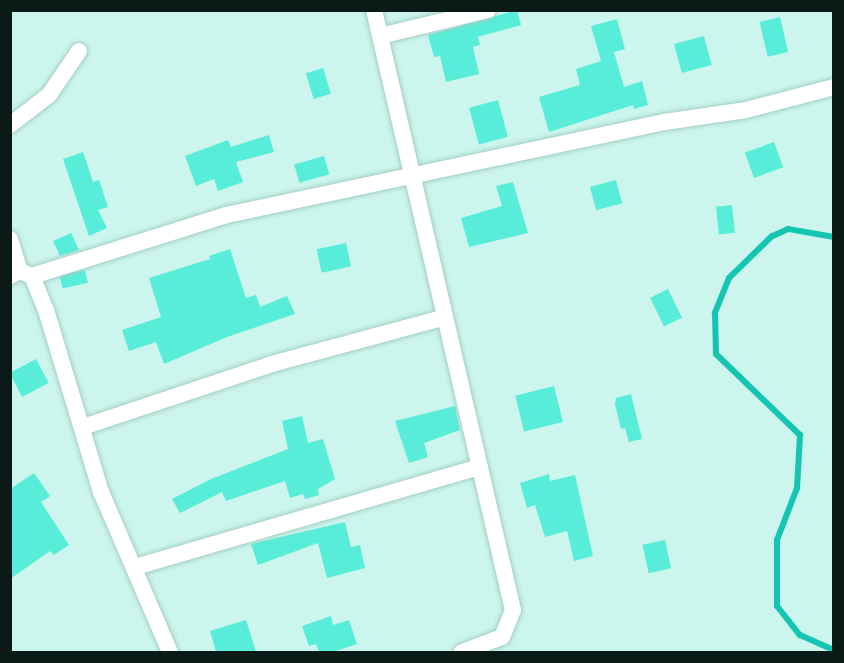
<!DOCTYPE html>
<html>
<head>
<meta charset="utf-8">
<style>
	body { margin:0 }
	#map { position:relative; width:844px; height:663px; overflow:hidden; background:#ccf6ed; font-family:"Space Grotesk",sans-serif }
	div>[style] { position:absolute }
	.stream>* { height:6px; margin:-3px; padding:0 3px; transform-origin:3px; border-radius:3px; background:#14c5b1 }
	.building>* { inset:0; background:#57edd8; transform-origin:0 0 }
	.roads { filter:drop-shadow(0 0 2px #a4cdc5) drop-shadow(0 0 2px #a4cdc5) }
	.street>* { height:16px; margin:-8px; padding:0 8px; transform-origin:8px; border-radius:8px; background:#fff }
	span { translate:-50% -50%; white-space:nowrap; text-align:center; line-height:1.15; -webkit-text-stroke:5px #fff; paint-order:stroke }
	.frame { position:absolute; inset:0; border:12px solid #0a1a17; pointer-events:none }
</style>
</head>
<body>
<div id="map">
	<div class="stream">
		<div style="left:834px;top:237px;width:47px;rotate:-170.1deg"></div>
		<div style="left:788px;top:229px;width:17px;rotate:156deg"></div>
		<div style="left:772px;top:236px;width:60px;rotate:135.7deg"></div>
		<div style="left:729px;top:278px;width:38px;rotate:112deg"></div>
		<div style="left:715px;top:313px;width:41px;rotate:88.6deg"></div>
		<div style="left:716px;top:354px;width:117px;rotate:44deg"></div>
		<div style="left:800px;top:435px;width:53px;rotate:93.2deg"></div>
		<div style="left:797px;top:488px;width:56px;rotate:111deg"></div>
		<div style="left:777px;top:540px;width:66px;rotate:90deg"></div>
		<div style="left:777px;top:606px;width:37px;rotate:52deg"></div>
		<div style="left:800px;top:635px;width:37px;rotate:24deg"></div>
	</div>
	<div class="building">
		<div style="clip-path:polygon(517px 10px,521px 25px,478px 37px,480px 45px,473px 47px,479px 74px,446px 82px,440px 56px,434px 57px,428px 35px)"></div>
		<div style="left:780px;top:17px;width:36px;height:21px;rotate:77deg"></div>
		<div style="clip-path:polygon(617px 19px,625px 49px,614px 52px,624px 87px,642px 81px,648px 105px,634px 109px,633px 105px,549px 132px,539px 97px,580px 85px,576px 69px,601px 61px,591px 26px)"></div>
		<div style="left:704px;top:36px;width:30px;height:31px;rotate:75deg"></div>
		<div style="left:323px;top:68px;width:27px;height:18px;rotate:73deg"></div>
		<div style="left:498px;top:100px;width:38px;height:30px;rotate:75deg"></div>
		<div style="clip-path:polygon(269px 135px,274px 152px,236px 162px,243px 182px,218px 191px,214px 179px,196px 186px,185px 156px,228px 140px,231px 147px)"></div>
		<div style="left:774px;top:142px;width:27px;height:31px;rotate:70deg"></div>
		<div style="clip-path:polygon(83px 152px,93px 182px,99px 180px,108px 207px,98px 210px,107px 228px,89px 236px,63px 159px)"></div>
		<div style="left:324px;top:156px;width:19px;height:31px;rotate:74deg"></div>
		<div style="left:616px;top:180px;width:24px;height:27px;rotate:75deg"></div>
		<div style="clip-path:polygon(513px 182px,528px 233px,469px 247px,461px 218px,502px 206px,496px 186px)"></div>
		<div style="left:732px;top:205px;width:28px;height:16px;rotate:84deg"></div>
		<div style="clip-path:polygon(71px 233px,79px 250px,60px 256px,53px 241px)"></div>
		<div style="left:346px;top:243px;width:24px;height:30px;rotate:78deg"></div>
		<div style="clip-path:polygon(230px 249px,246px 298px,256px 295px,260px 307px,287px 296px,295px 314px,227px 337px,164px 364px,156px 342px,129px 351px,122px 330px,161px 317px,149px 278px,210px 259px,209px 256px)"></div>
		<div style="left:85px;top:270px;width:13px;height:26px;rotate:77deg"></div>
		<div style="left:668px;top:289px;width:32px;height:20px;rotate:64deg"></div>
		<div style="left:36px;top:359px;width:27px;height:30px;rotate:62deg"></div>
		<div style="left:554px;top:386px;width:37px;height:40px;rotate:76deg"></div>
		<div style="clip-path:polygon(631px 394px,642px 439px,629px 442px,625px 428px,621px 429px,615px 404px,616px 398px)"></div>
		<div style="clip-path:polygon(455px 406px,460px 430px,424px 443px,428px 457px,409px 463px,395px 421px)"></div>
		<div style="clip-path:polygon(302px 416px,308px 443px,323px 439px,335px 479px,318px 489px,319px 495px,305px 499px,303px 494px,290px 498px,285px 481px,226px 501px,222px 492px,180px 513px,172px 499px,211px 479px,288px 449px,282px 421px)"></div>
		<div style="clip-path:polygon(34px 473px,50px 496px,41px 502px,69px 545px,54px 555px,50px 551px,10px 579px,10px 489px)"></div>
		<div style="clip-path:polygon(549px 474px,550px 481px,575px 475px,593px 556px,574px 561px,567px 531px,545px 537px,535px 505px,527px 508px,520px 483px)"></div>
		<div style="clip-path:polygon(345px 522px,351px 547px,360px 545px,365px 568px,327px 578px,318px 543px,258px 565px,251px 544px)"></div>
		<div style="left:665px;top:540px;width:29px;height:23px;rotate:78deg"></div>
		<div style="clip-path:polygon(331px 616px,333px 625px,349px 620px,357px 644px,333px 652px,319px 652px,316px 644px,309px 646px,302px 626px)"></div>
		<div style="clip-path:polygon(246px 620px,256px 652px,216px 652px,210px 631px)"></div>
	</div>
	<div class="roads">
		<div class="street">
			<div style="left:374px;top:10px;width:616px;rotate:76.96deg"></div>
			<div style="left:513px;top:610px;width:29px;rotate:112deg"></div>
			<div style="left:502px;top:637px;width:43px;rotate:159.4deg"></div>
			<div style="left:380px;top:36px;width:111px;rotate:-13.5deg"></div>
			<div style="left:10px;top:125px;width:49px;rotate:-37.6deg"></div>
			<div style="left:49px;top:95px;width:53px;rotate:-55.7deg"></div>
			<div style="left:10px;top:239px;width:34px;rotate:73deg"></div>
			<div style="left:10px;top:276px;width:11px;rotate:-27deg"></div>
			<div style="left:20px;top:271px;width:13px;rotate:23deg"></div>
			<div style="left:32px;top:276px;width:204px;rotate:-17.4deg"></div>
			<div style="left:227px;top:215px;width:448px;rotate:-12deg"></div>
			<div style="left:665px;top:122px;width:82px;rotate:-8.4deg"></div>
			<div style="left:746px;top:110px;width:91px;rotate:-14.6deg"></div>
			<div style="left:32px;top:276px;width:37px;rotate:68deg"></div>
			<div style="left:46px;top:310px;width:190px;rotate:73.2deg"></div>
			<div style="left:101px;top:492px;width:174px;rotate:66.7deg"></div>
			<div style="left:83px;top:427px;width:199px;rotate:-18.4deg"></div>
			<div style="left:272px;top:364px;width:177px;rotate:-15.1deg"></div>
			<div style="left:135px;top:567px;width:359px;rotate:-16.2deg"></div>
		</div>
	</div>
	<div class="frame"></div>
</div>
</body>
</html>
